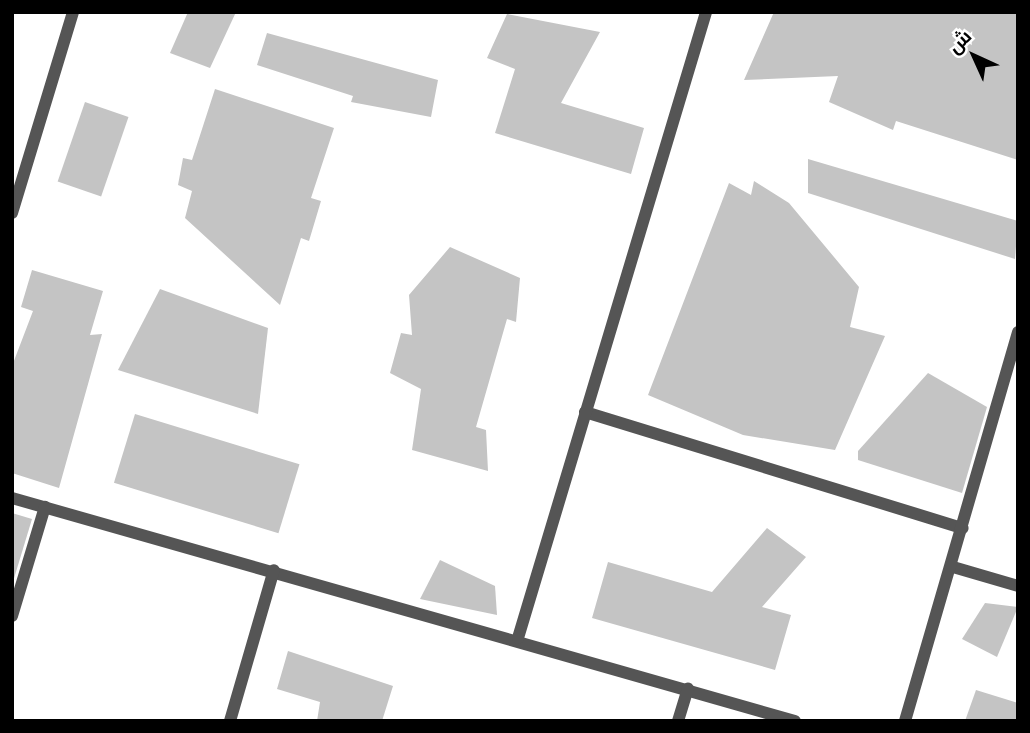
<!DOCTYPE html>
<html>
<head>
<meta charset="utf-8">
<style>
	body { margin:0 }
	#map { position:relative; width:1030px; height:733px; overflow:hidden; background:#fff; font-family:"Noto Sans",Cairo,sans-serif }
	div>[style] { position:absolute }
	.building>* { inset:0; background:#c4c4c4; transform-origin:0 0 }
	.service>* { height:12px; margin:-6px; padding:0 6px; transform-origin:6px; border-radius:6px; background:#555 }
	span { translate:-50% -50%; white-space:nowrap; text-align:center; line-height:1.15; -webkit-text-stroke:5px #fff; paint-order:stroke }
	.frame { position:absolute; inset:0; border:14px solid #000; pointer-events:none }
	.north { position:absolute; left:939px; top:21px; width:70px; height:70px; -webkit-text-stroke:5px #fff; paint-order:stroke; rotate:315deg; font-size:19px; font-weight:700; line-height:28px; text-align:center; color:#000 }
	.north::after { content:''; display:block; margin:auto; width:24px; height:32px; background:#000; clip-path:polygon(50% 0,100% 100%,50% 72%,0 100%) }
</style>
</head>
<body>
<div id="map">
	<div class="building">
		<div style="clip-path:polygon(188px 12px,236px 12px,210px 68px,170px 53px)"></div>
		<div style="clip-path:polygon(774px 12px,1018px 12px,1018px 160px,896px 121px,893px 130px,829px 102px,838px 76px,744px 80px)"></div>
		<div style="clip-path:polygon(507px 14px,600px 32px,561px 103px,644px 128px,631px 174px,495px 133px,515px 69px,487px 58px)"></div>
		<div style="clip-path:polygon(267px 33px,438px 80px,431px 117px,351px 102px,353px 96px,257px 65px)"></div>
		<div style="clip-path:polygon(215px 89px,334px 128px,311px 198px,321px 201px,309px 241px,301px 238px,280px 305px,185px 218px,192px 191px,178px 185px,183px 158px,192px 160px)"></div>
		<div style="left:85px;top:102px;width:46px;height:84px;rotate:19deg"></div>
		<div style="clip-path:polygon(808px 159px,1018px 221px,1015px 259px,808px 193px)"></div>
		<div style="clip-path:polygon(754px 181px,789px 203px,859px 287px,850px 327px,885px 336px,835px 450px,743px 435px,648px 395px,729px 183px,751px 195px)"></div>
		<div style="clip-path:polygon(450px 247px,520px 278px,516px 322px,507px 319px,476px 427px,486px 430px,488px 471px,412px 450px,421px 389px,390px 373px,401px 333px,412px 335px,409px 295px)"></div>
		<div style="clip-path:polygon(32px 270px,103px 291px,90px 335px,102px 334px,59px 488px,12px 473px,12px 366px,33px 311px,21px 307px)"></div>
		<div style="clip-path:polygon(160px 289px,268px 328px,258px 414px,118px 370px)"></div>
		<div style="clip-path:polygon(928px 373px,987px 407px,962px 493px,858px 460px,858px 451px)"></div>
		<div style="left:135px;top:414px;width:172px;height:72px;rotate:17deg"></div>
		<div style="clip-path:polygon(12px 513px,32px 519px,12px 585px)"></div>
		<div style="clip-path:polygon(767px 528px,806px 557px,762px 607px,791px 615px,775px 670px,592px 618px,608px 562px,712px 592px)"></div>
		<div style="clip-path:polygon(440px 560px,495px 586px,497px 615px,420px 599px)"></div>
		<div style="clip-path:polygon(985px 603px,1018px 607px,997px 657px,962px 639px)"></div>
		<div style="clip-path:polygon(288px 651px,393px 686px,382px 721px,317px 721px,320px 702px,277px 689px)"></div>
		<div style="clip-path:polygon(976px 690px,1018px 703px,1018px 721px,965px 721px)"></div>
	</div>
	<div class="service">
		<div style="left:12px;top:213px;width:210px;rotate:-73.1deg"></div>
		<div style="left:585px;top:412px;width:395px;rotate:17.1deg"></div>
		<div style="left:12px;top:498px;width:814px;rotate:15.9deg"></div>
		<div style="left:953px;top:567px;width:68px;rotate:16.3deg"></div>
		<div style="left:12px;top:616px;width:114px;rotate:-73.2deg"></div>
		<div style="left:518px;top:638px;width:654px;rotate:-73.28deg"></div>
		<div style="left:230px;top:721px;width:157px;rotate:-73.8deg"></div>
		<div style="left:678px;top:721px;width:34px;rotate:-73deg"></div>
		<div style="left:905px;top:721px;width:405px;rotate:-73.8deg"></div>
	</div>
	<div class="frame"></div>
	<div class="north">ش</div>
</div>
</body>
</html>
